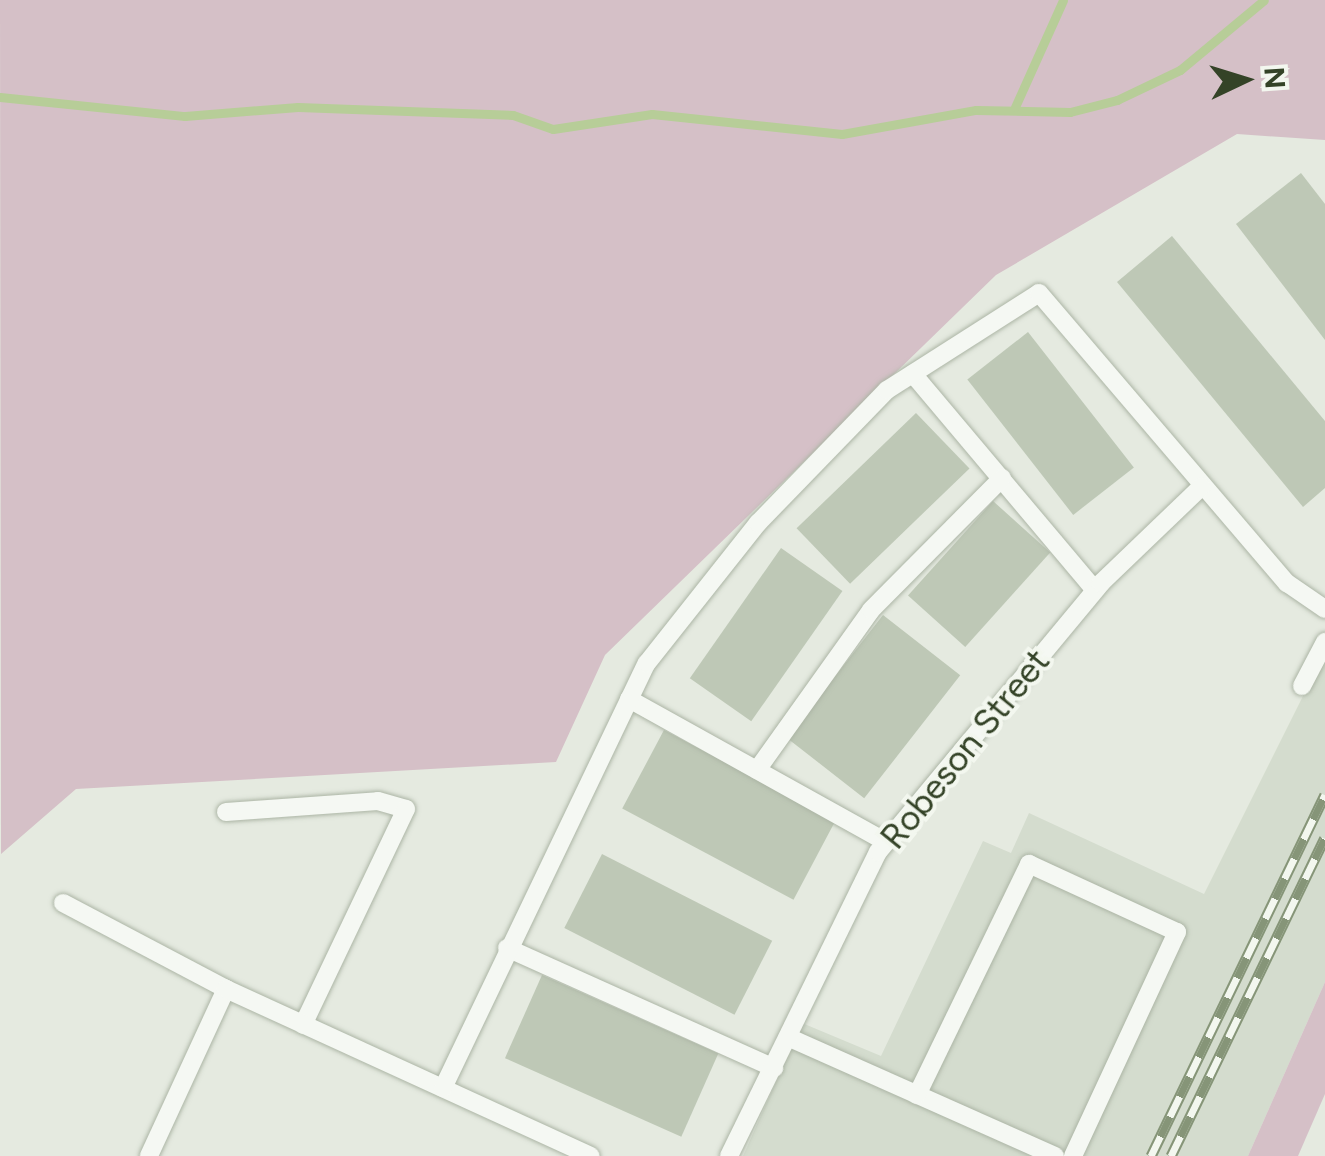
<!DOCTYPE html>
<html>
<head>
<meta charset="utf-8">
<style>
	body { margin:0 }
	#map { position:relative; width:1325px; height:1156px; overflow:hidden; background:#e5eae0; font-family:Figtree,sans-serif }
	div>[style] { position:absolute }
	.built>* { inset:0; background:#d4dcce }
	.green>* { inset:0; background:#d5c0c7 }
	.stream>* { height:9px; margin:-4.5px; padding:0 4.5px; transform-origin:4.5px; border-radius:4.5px; background:#b7cd98 }
	.building>* { inset:0; background:#bec8b6; transform-origin:0 0 }
	.roads { filter:drop-shadow(0 0 2px #acb5a5) drop-shadow(0 0 2px #acb5a5) }
	.lane>* { height:18px; margin:-9px; padding:0 9px; transform-origin:9px; border-radius:9px; background:#f5f8f3 }
	.rail>* { height:11px; margin-top:-5.5px; transform-origin:0; background:repeating-linear-gradient(90deg,#f3f7ef 0 22px,#869578 0 44px); box-sizing:border-box; border-block:2px solid #869578 }
	span { translate:-50% -50%; white-space:nowrap; text-align:center; line-height:1.15; -webkit-text-stroke:8px #f3f7ef; paint-order:stroke }
	.street-label { font-size:35px; color:#344327 }
	.north { position:absolute; left:1195px; top:30px; width:100px; height:100px; -webkit-text-stroke:8px #f3f7ef; paint-order:stroke; rotate:86deg; font-size:28px; font-weight:700; line-height:40px; text-align:center; color:#344327 }
	.north::after { content:''; display:block; margin:auto; width:35px; height:45px; background:#344327; clip-path:polygon(50% 0,100% 100%,50% 72%,0 100%) }
</style>
</head>
<body>
<div id="map">
	<div class="built">
		<div style="clip-path:polygon(1325px 652px,1325px 982px,1248px 1156px,743px 1156px,802px 1023px,881px 1056px,983px 841px,1011px 853px,1029px 813px,1204px 894px)"></div>
	</div>
	<div class="green">
		<div style="clip-path:polygon(0 0,1325px 0,1325px 140px,1237px 134px,996px 275px,605px 655px,556px 762px,76px 789px,1px 854px)"></div>
		<div style="clip-path:polygon(1325px 982px,1325px 1094px,1298px 1156px,1248px 1156px)"></div>
	</div>
	<div class="stream">
		<div style="left:0;top:97px;width:186px;rotate:5.9deg"></div>
		<div style="left:185px;top:116px;width:113px;rotate:-4.6deg"></div>
		<div style="left:298px;top:107px;width:215px;rotate:2.1deg"></div>
		<div style="left:513px;top:115px;width:42px;rotate:19.3deg"></div>
		<div style="left:553px;top:129px;width:100px;rotate:-8.6deg"></div>
		<div style="left:652px;top:114px;width:191px;rotate:6deg"></div>
		<div style="left:842px;top:134px;width:136px;rotate:-10.2deg"></div>
		<div style="left:976px;top:110px;width:94px;rotate:1.2deg"></div>
		<div style="left:1070px;top:112px;width:49px;rotate:-14.3deg"></div>
		<div style="left:1117px;top:100px;width:70px;rotate:-25.5deg"></div>
		<div style="left:1180px;top:70px;width:109px;rotate:-39.8deg"></div>
		<div style="left:1015px;top:107px;width:117px;rotate:-65.8deg"></div>
	</div>
	<div class="building">
		<div style="clip-path:polygon(1301px 173px,1325px 204px,1325px 340px,1236px 224px)"></div>
		<div style="clip-path:polygon(1172px 236px,1325px 421px,1325px 488px,1303px 507px,1117px 282px)"></div>
		<div style="left:1028px;top:332px;width:172px;height:77px;rotate:52deg"></div>
		<div style="left:916px;top:413px;width:77px;height:166px;rotate:46deg"></div>
		<div style="left:993px;top:501px;width:77px;height:127px;rotate:42deg"></div>
		<div style="left:781px;top:548px;width:75px;height:159px;rotate:35deg"></div>
		<div style="left:883px;top:615px;width:98px;height:156px;rotate:38deg"></div>
		<div style="left:664px;top:730px;width:194px;height:89px;rotate:28deg"></div>
		<div style="left:602px;top:854px;width:191px;height:83px;rotate:27deg"></div>
		<div style="left:542px;top:975px;width:193px;height:91px;rotate:24deg"></div>
	</div>
	<div class="roads">
		<div class="lane">
			<div style="left:913px;top:374px;width:282px;rotate:49.9deg"></div>
			<div style="left:1302px;top:686px;width:50px;rotate:-62.4deg"></div>
			<div style="left:629px;top:699px;width:294px;rotate:29.1deg"></div>
			<div style="left:757px;top:770px;width:196px;rotate:-54.5deg"></div>
			<div style="left:871px;top:610px;width:186px;rotate:-45.2deg"></div>
			<div style="left:226px;top:812px;width:152px;rotate:-4.1deg"></div>
			<div style="left:378px;top:801px;width:29px;rotate:16deg"></div>
			<div style="left:406px;top:809px;width:239px;rotate:115.5deg"></div>
			<div style="left:63px;top:903px;width:184px;rotate:27.8deg"></div>
			<div style="left:226px;top:989px;width:184px;rotate:114.8deg"></div>
			<div style="left:507px;top:948px;width:293px;rotate:24.2deg"></div>
			<div style="left:226px;top:989px;width:401px;rotate:24.6deg"></div>
			<div style="left:792px;top:1039px;width:288px;rotate:24deg"></div>
			<div style="left:443px;top:1088px;width:471px;rotate:-64.4deg"></div>
			<div style="left:647px;top:663px;width:179px;rotate:-51.6deg"></div>
			<div style="left:758px;top:523px;width:185px;rotate:-45.9deg"></div>
			<div style="left:887px;top:390px;width:180px;rotate:-32.5deg"></div>
			<div style="left:1039px;top:293px;width:382px;rotate:49.5deg"></div>
			<div style="left:1287px;top:583px;width:46px;rotate:34.4deg"></div>
			<div style="left:917px;top:1095px;width:257px;rotate:-64.1deg"></div>
			<div style="left:1029px;top:864px;width:163px;rotate:24.7deg"></div>
			<div style="left:1177px;top:932px;width:247px;rotate:114.9deg"></div>
			<div style="left:729px;top:1156px;width:339px;rotate:-63.9deg"></div>
			<div style="left:878px;top:852px;width:349px;rotate:-50.3deg"></div>
			<div style="left:1101px;top:583px;width:139px;rotate:-43.8deg"></div>
		</div>
	</div>
	<div class="rail">
		<div style="left:1151px;top:1156px;width:401px;rotate:-64.3deg"></div>
		<div style="left:1171px;top:1156px;width:353px;rotate:-64.2deg"></div>
	</div>
	<div class="street-label">
		<span style="left:965px;top:749px;rotate:-51deg">Robeson Street</span>
	</div>
	<div class="north">N</div>
</div>
</body>
</html>
